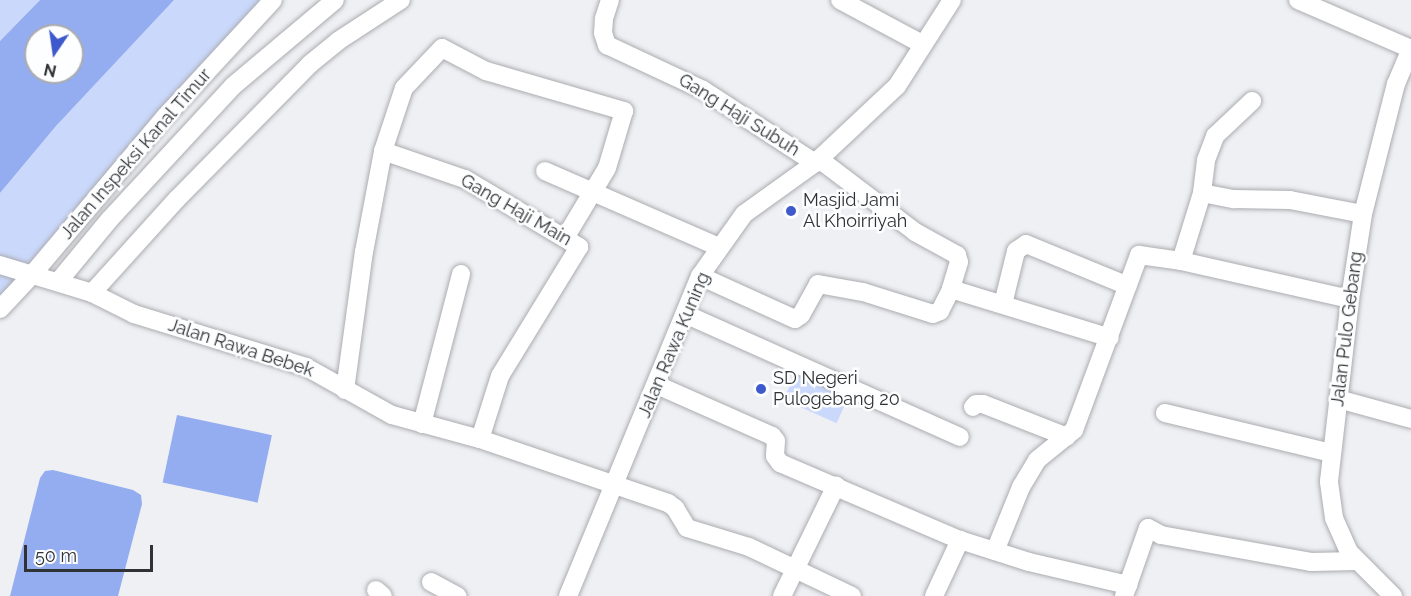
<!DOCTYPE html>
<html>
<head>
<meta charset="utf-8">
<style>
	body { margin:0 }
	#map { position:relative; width:1411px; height:596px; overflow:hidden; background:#eff0f4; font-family:Raleway,sans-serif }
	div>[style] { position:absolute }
	.green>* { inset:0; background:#cad8fb; transform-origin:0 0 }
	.water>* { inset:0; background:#94acf0; transform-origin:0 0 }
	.roads { filter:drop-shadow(0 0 2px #abacb0) drop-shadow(0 0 2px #abacb0) }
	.minor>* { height:18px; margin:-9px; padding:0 9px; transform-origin:9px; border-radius:9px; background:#fff }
	.dots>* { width:16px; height:16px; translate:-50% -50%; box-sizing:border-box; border:3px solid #fdfeff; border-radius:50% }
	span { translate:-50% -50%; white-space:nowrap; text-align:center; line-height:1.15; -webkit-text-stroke:5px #fdfeff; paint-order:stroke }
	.street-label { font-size:18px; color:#313233 }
	.poi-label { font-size:18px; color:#313233 }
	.left { translate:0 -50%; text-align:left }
	.north { position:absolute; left:24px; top:24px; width:60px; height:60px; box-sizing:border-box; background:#fdfeff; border:2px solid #abacad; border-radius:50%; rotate:193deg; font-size:16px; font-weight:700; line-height:24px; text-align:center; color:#313233 }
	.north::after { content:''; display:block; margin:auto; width:21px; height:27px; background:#3d59cc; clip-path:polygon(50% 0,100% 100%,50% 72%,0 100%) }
	.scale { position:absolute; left:24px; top:545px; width:129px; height:27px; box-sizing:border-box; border:3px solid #313233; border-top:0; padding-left:8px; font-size:18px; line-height:21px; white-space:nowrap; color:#313233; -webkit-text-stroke:4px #fdfeff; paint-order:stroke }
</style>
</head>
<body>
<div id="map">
	<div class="green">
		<div style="clip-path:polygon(0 0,40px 0,0 41px)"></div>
		<div style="clip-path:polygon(174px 0,273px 0,0 310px,0 193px,56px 126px)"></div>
		<div style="left:795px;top:374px;width:58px;height:28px;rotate:24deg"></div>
	</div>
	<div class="water">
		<div style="clip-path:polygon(evenodd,40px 0,174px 0,56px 126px,0 193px,0 41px,40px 0,36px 36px,72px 36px,72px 72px,36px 72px,36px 36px)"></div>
		<div style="left:177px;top:415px;width:97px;height:69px;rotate:12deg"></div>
		<div style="clip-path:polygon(53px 470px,133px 490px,141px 495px,142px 504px,118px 596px,10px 596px,40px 478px,45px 471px)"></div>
	</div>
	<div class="roads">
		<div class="minor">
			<div style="left:610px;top:0;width:20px;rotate:108deg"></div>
			<div style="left:604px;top:19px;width:14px;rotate:94deg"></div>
			<div style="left:603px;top:33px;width:13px;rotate:72deg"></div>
			<div style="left:607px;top:45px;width:106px;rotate:25.1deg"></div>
			<div style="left:703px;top:90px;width:134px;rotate:33.1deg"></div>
			<div style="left:840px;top:0;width:93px;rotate:28.2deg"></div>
			<div style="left:1298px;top:0;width:123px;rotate:23.4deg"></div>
			<div style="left:383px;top:151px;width:87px;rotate:18.9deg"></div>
			<div style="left:465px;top:179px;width:133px;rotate:30.8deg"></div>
			<div style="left:579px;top:247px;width:151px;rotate:121.5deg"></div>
			<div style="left:500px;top:376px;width:66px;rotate:107.6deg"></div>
			<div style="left:819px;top:159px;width:121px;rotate:37.2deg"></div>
			<div style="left:915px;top:232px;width:48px;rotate:28.7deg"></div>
			<div style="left:957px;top:255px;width:7px;rotate:74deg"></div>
			<div style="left:959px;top:262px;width:28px;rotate:107deg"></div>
			<div style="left:951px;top:289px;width:166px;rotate:17.1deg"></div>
			<div style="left:545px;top:171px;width:190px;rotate:23.6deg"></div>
			<div style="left:1202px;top:193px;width:33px;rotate:11deg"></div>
			<div style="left:1234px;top:199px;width:56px;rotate:1deg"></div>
			<div style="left:1290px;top:200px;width:74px;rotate:10.9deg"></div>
			<div style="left:1181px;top:261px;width:71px;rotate:-72.8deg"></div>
			<div style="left:1202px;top:193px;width:33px;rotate:-83deg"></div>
			<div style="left:1206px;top:160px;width:26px;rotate:-69deg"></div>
			<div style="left:1215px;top:136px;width:51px;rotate:-43.4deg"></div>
			<div style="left:0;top:265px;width:96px;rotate:16.9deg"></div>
			<div style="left:92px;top:293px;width:47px;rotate:26.6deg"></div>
			<div style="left:134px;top:314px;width:180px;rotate:17.1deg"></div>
			<div style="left:306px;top:367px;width:98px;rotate:29.2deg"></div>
			<div style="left:392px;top:415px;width:91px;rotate:15.3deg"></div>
			<div style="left:480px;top:439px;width:199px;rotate:18.8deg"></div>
			<div style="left:668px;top:503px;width:9px;rotate:36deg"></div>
			<div style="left:675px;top:508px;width:23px;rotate:59deg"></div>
			<div style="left:687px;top:528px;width:65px;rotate:17deg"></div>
			<div style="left:749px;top:547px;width:114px;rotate:25.4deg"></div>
			<div style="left:700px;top:276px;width:104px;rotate:24.4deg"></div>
			<div style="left:795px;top:319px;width:7px;rotate:-34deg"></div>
			<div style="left:801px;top:315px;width:35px;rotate:-61deg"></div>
			<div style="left:818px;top:284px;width:46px;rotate:10.1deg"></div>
			<div style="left:863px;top:292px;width:73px;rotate:17.4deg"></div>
			<div style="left:933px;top:314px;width:8px;rotate:-23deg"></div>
			<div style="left:940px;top:311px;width:25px;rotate:-63deg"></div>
			<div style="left:58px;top:282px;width:82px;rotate:-50.5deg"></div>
			<div style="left:110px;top:219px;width:181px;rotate:-47.2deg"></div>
			<div style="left:233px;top:86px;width:133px;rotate:-40.1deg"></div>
			<div style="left:92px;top:293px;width:127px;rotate:-47.9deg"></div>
			<div style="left:177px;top:199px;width:190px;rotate:-45.4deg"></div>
			<div style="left:310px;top:64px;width:36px;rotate:-39deg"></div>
			<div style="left:338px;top:41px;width:75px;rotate:-33.1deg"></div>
			<div style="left:1003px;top:304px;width:55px;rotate:-76.2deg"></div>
			<div style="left:1016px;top:251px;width:12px;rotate:-35deg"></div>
			<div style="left:1026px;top:244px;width:110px;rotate:22.4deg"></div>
			<div style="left:0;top:309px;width:45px;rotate:-46.8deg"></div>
			<div style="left:31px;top:276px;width:208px;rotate:-49.9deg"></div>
			<div style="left:165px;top:117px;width:159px;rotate:-47.3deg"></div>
			<div style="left:685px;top:314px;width:301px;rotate:24.1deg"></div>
			<div style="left:657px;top:385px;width:126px;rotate:23.9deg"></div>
			<div style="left:772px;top:436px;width:6px;rotate:51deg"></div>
			<div style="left:776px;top:441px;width:15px;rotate:94deg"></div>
			<div style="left:775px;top:456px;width:9px;rotate:54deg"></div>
			<div style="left:780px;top:463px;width:196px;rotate:23.2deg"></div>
			<div style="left:960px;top:540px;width:72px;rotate:17.7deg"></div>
			<div style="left:1029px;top:562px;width:102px;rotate:13.1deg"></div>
			<div style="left:345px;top:390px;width:139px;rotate:-82.2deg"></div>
			<div style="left:364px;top:252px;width:103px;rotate:-79.3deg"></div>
			<div style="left:383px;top:151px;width:66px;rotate:-71.6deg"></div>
			<div style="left:404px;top:88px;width:55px;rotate:-46.5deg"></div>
			<div style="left:442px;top:48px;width:50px;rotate:27.6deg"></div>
			<div style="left:486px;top:71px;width:144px;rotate:16.2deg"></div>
			<div style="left:624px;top:111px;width:59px;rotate:106.6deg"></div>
			<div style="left:607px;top:168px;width:82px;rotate:121deg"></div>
			<div style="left:1338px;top:399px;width:76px;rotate:15.3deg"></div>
			<div style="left:973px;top:407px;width:4px;rotate:-45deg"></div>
			<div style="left:976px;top:404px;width:7px"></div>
			<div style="left:983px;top:404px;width:90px;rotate:21.4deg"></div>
			<div style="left:1165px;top:413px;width:171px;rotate:13.5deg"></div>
			<div style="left:422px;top:424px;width:155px;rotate:-75.4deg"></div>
			<div style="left:995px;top:551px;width:69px;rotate:-67.9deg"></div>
			<div style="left:1021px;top:487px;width:31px;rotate:-59deg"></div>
			<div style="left:1037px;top:460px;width:48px;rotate:-39deg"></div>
			<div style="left:1074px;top:430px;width:187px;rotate:-69.6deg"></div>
			<div style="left:1139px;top:255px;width:42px;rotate:8.1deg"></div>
			<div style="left:1181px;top:261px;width:173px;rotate:12.7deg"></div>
			<div style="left:431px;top:582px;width:30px;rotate:28deg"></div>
			<div style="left:376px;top:590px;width:9px;rotate:41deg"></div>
			<div style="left:568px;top:596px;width:346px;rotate:-67.6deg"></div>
			<div style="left:700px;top:276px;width:76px;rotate:-54.6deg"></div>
			<div style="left:744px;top:214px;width:87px;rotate:-35.7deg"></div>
			<div style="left:815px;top:163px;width:112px;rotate:-43.2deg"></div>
			<div style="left:897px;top:86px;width:102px;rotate:-57.4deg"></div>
			<div style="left:782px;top:596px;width:123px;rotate:-63.9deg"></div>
			<div style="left:934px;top:596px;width:62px;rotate:-65.1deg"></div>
			<div style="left:1124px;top:596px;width:72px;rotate:-70.6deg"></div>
			<div style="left:1148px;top:528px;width:15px;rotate:28deg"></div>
			<div style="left:1161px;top:535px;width:152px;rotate:10.2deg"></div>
			<div style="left:1311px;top:562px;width:46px;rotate:-1.2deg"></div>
			<div style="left:1393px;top:596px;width:62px;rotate:-135deg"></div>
			<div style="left:1349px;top:552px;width:37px;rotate:-114deg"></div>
			<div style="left:1334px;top:518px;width:37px;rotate:-98deg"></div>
			<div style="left:1329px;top:481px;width:183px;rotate:-83.4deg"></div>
			<div style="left:1350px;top:299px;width:86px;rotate:-81.3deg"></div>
			<div style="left:1363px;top:214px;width:134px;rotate:-75.8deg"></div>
			<div style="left:1396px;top:84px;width:39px;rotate:-67deg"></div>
		</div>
	</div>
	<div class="dots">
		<div style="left:791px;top:211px;background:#3d59cc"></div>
		<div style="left:761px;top:389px;background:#3d59cc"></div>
	</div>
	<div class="street-label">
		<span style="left:739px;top:115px;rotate:32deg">Gang Haji Subuh</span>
		<span style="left:136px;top:154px;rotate:-49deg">Jalan Inspeksi Kanal Timur</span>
		<span style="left:516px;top:210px;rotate:30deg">Gang Haji Main</span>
		<span style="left:1347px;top:329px;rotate:-83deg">Jalan Pulo Gebang</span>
		<span style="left:674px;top:345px;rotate:-67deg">Jalan Rawa Kuning</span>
		<span style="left:241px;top:348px;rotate:18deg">Jalan Rawa Bebek</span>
	</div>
	<div class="poi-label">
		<span class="left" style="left:803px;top:211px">Masjid Jami<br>Al Khoirriyah</span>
		<span class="left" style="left:773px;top:389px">SD Negeri<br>Pulogebang 20</span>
	</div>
	<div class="north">N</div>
	<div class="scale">50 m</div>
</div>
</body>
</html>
